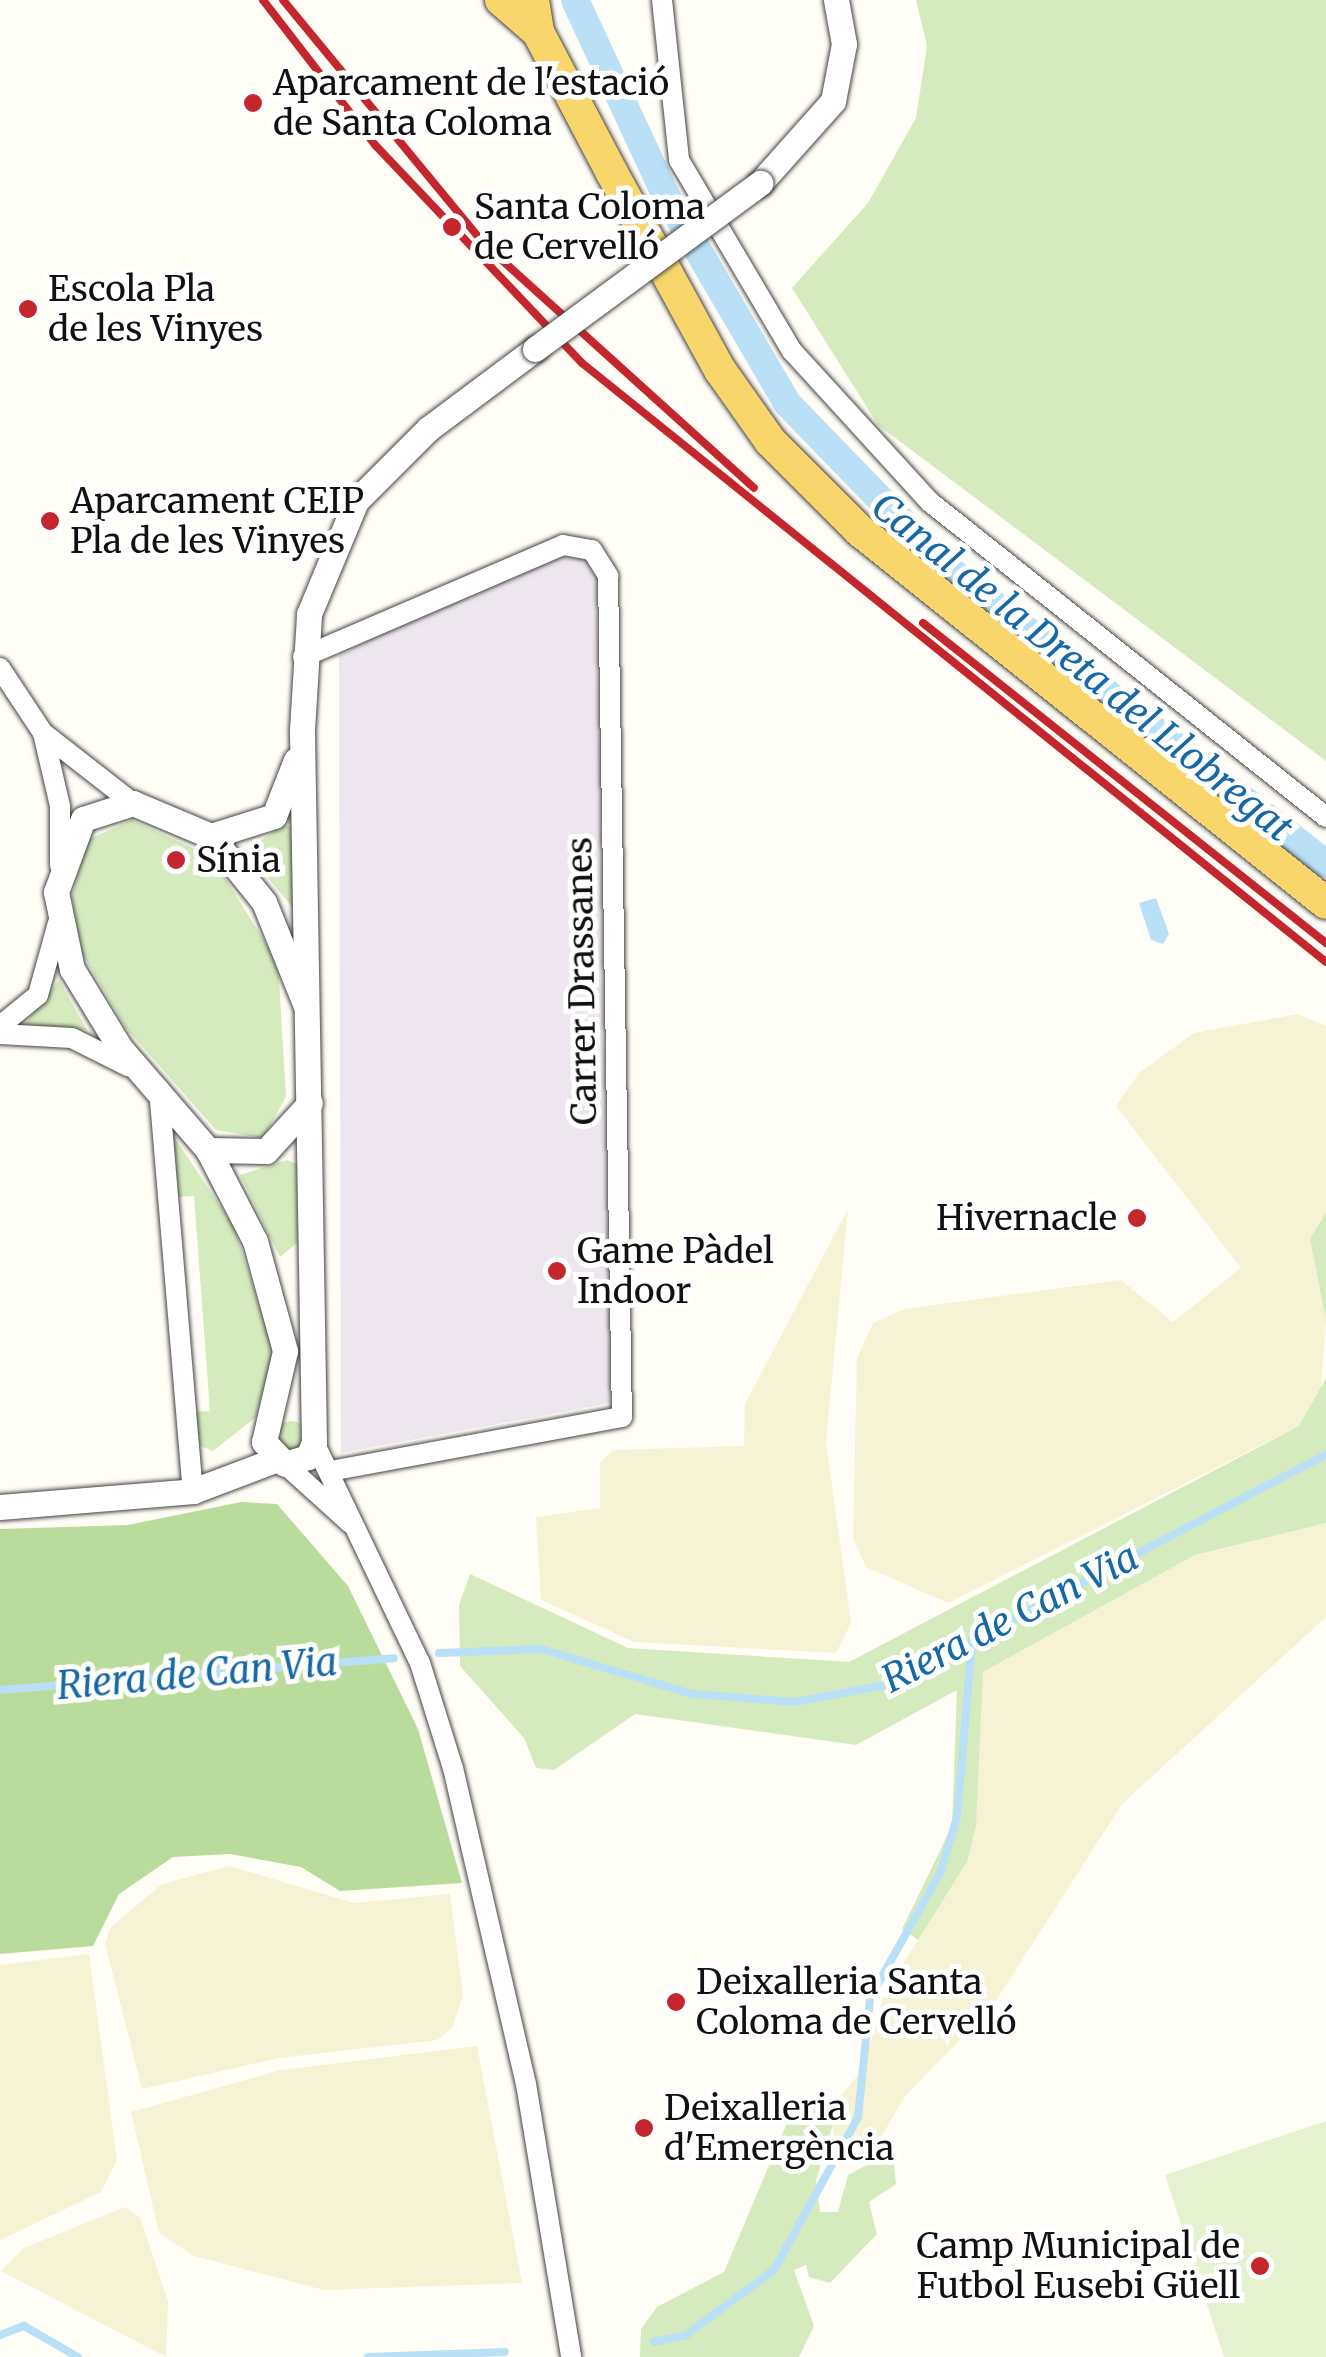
<!DOCTYPE html>
<html>
<head>
<meta charset="utf-8">
<style>
	body { margin:0 }
	#map { position:relative; width:1326px; height:2357px; overflow:hidden; background:#fffdf5; font-family:Merriweather,serif }
	div>[style] { position:absolute }
	.industrial>* { inset:0; background:#eee6ef }
	.farmland>* { inset:0; background:#f6f3d4 }
	.green>* { inset:0; background:#d5ebbd }
	.round { border-radius:50% }
	.forest>* { inset:0; background:#b9dc9c }
	.pitch>* { inset:0; background:#e6f2cf }
	.water>* { inset:0; background:#b9e0f7 }
	.stream>* { height:8px; margin:-4px; padding:0 4px; transform-origin:4px; border-radius:4px; background:#b9e0f7 }
	.canal>* { height:28px; margin:-14px; padding:0 14px; transform-origin:14px; border-radius:14px; background:#b9e0f7 }
	.roads { filter:drop-shadow(0 0 2px #444) drop-shadow(0 0 2px #444) }
	.minor>* { height:20px; margin:-10px; padding:0 10px; transform-origin:10px; border-radius:10px; background:#fff }
	.tertiary>* { height:25px; margin:-12.5px; padding:0 12.5px; transform-origin:12.5px; border-radius:12.5px; background:#fff }
	.primary>* { height:32px; margin:-16px; padding:0 16px; transform-origin:16px; border-radius:16px; background:#f9d66b }
	.rail>* { height:8px; margin:-4px; padding:0 4px; transform-origin:4px; border-radius:4px; background:#c4262e }
	.bridges { filter:drop-shadow(0 0 2px #444) drop-shadow(0 0 2px #444) }
	.tertiary-bridge>* { height:25px; margin:-12.5px; padding:0 12.5px; transform-origin:12.5px; border-radius:12.5px; background:#fff }
	.dots>* { width:28px; height:28px; translate:-50% -50%; box-sizing:border-box; border:5px solid #fff; border-radius:50% }
	span { translate:-50% -50%; white-space:nowrap; text-align:center; line-height:1.15; -webkit-text-stroke:10px #fff; paint-order:stroke }
	.poi-label { font-size:35px; color:#111 }
	.left { translate:0 -50%; text-align:left }
	.right { translate:-100% -50%; text-align:right }
	.street-label { font-size:35px; color:#111 }
	.water-label { font-size:38px; color:#1768a6; font-style:italic }
</style>
</head>
<body>
<div id="map">
	<div class="industrial">
		<div style="clip-path:polygon(574px 539px,596px 567px,610px 1403px,341px 1453px,339px 655px)"></div>
	</div>
	<div class="farmland">
		<div style="clip-path:polygon(1298px 1014px,1326px 1026px,1326px 1212px,1310px 1239px,1326px 1320px,1320px 1400px,1299px 1426px,948px 1603px,866px 1567px,853px 1538px,857px 1358px,873px 1323px,904px 1309px,1121px 1280px,1173px 1322px,1241px 1268px,1116px 1106px,1139px 1073px,1194px 1033px)"></div>
		<div style="clip-path:polygon(848px 1209px,826px 1442px,851px 1623px,836px 1653px,634px 1642px,541px 1600px,536px 1517px,600px 1508px,600px 1463px,613px 1450px,744px 1446px,745px 1404px)"></div>
		<div style="clip-path:polygon(1326px 1523px,1326px 1617px,1122px 1804px,992px 2007px,905px 2096px,873px 2151px,835px 2139px,828px 2111px,863px 2069px,884px 1994px,967px 1862px,983px 1672px,1195px 1555px)"></div>
		<div style="clip-path:polygon(230px 1866px,354px 1903px,450px 1894px,463px 1995px,452px 2028px,437px 2040px,279px 2058px,142px 2089px,105px 1943px,111px 1927px,162px 1884px)"></div>
		<div style="clip-path:polygon(89px 1954px,117px 2160px,101px 2192px,0 2240px,0 1965px)"></div>
		<div style="clip-path:polygon(477px 2046px,522px 2283px,324px 2290px,194px 2256px,159px 2233px,131px 2112px,281px 2070px)"></div>
		<div style="clip-path:polygon(125px 2207px,140px 2217px,168px 2301px,166px 2357px,1px 2271px,24px 2248px)"></div>
	</div>
	<div class="green">
		<div style="clip-path:polygon(916px 0,1326px 0,1326px 761px,878px 425px,792px 288px,868px 203px,916px 118px,927px 46px)"></div>
		<div style="clip-path:polygon(132px 820px,212px 857px,278px 963px,286px 1097px,263px 1138px,216px 1130px,126px 1028px,82px 953px,72px 897px,87px 840px)"></div>
		<div style="clip-path:polygon(282px 826px,293px 826px,295px 910px,245px 851px)"></div>
		<div style="clip-path:polygon(59px 980px,87px 1030px,26px 1027px,25px 1024px)"></div>
		<div style="clip-path:polygon(171px 1132px,234px 1227px,274px 1353px,256px 1417px,213px 1451px,198px 1445px,192px 1412px,210px 1411px,194px 1196px,174px 1197px)"></div>
		<div style="clip-path:polygon(287px 1160px,297px 1164px,298px 1242px,280px 1257px,240px 1175px)"></div>
		<div style="clip-path:polygon(1326px 1212px,1326px 1320px,1310px 1239px)"></div>
		<div style="clip-path:polygon(1326px 1378px,1326px 1523px,1195px 1555px,983px 1672px,976px 1826px,967px 1862px,918px 1940px,902px 1929px,952px 1826px,957px 1690px,856px 1745px,635px 1714px,554px 1770px,536px 1768px,524px 1738px,460px 1666px,459px 1605px,470px 1574px,628px 1648px,849px 1662px,1299px 1426px)"></div>
		<div class="round" style="left:276px;top:1421px;width:30px;height:30px"></div>
		<div style="clip-path:polygon(794px 2106px,825px 2106px,834px 2121px,816px 2181px,820px 2212px,838px 2212px,848px 2175px,878px 2159px,894px 2163px,896px 2184px,869px 2202px,877px 2234px,830px 2283px,809px 2277px,806px 2265px,794px 2270px,814px 2326px,799px 2357px,640px 2357px,641px 2329px,657px 2307px,724px 2272px)"></div>
	</div>
	<div class="forest">
		<div style="clip-path:polygon(241px 1502px,277px 1504px,348px 1586px,418px 1729px,462px 1883px,340px 1891px,301px 1867px,230px 1854px,173px 1857px,119px 1894px,93px 1946px,0 1954px,0 1529px,128px 1525px)"></div>
	</div>
	<div class="pitch">
		<div style="clip-path:polygon(1326px 2121px,1326px 2357px,1224px 2357px,1165px 2175px)"></div>
	</div>
	<div class="water">
		<div style="clip-path:polygon(1156px 898px,1169px 934px,1163px 944px,1151px 940px,1139px 903px)"></div>
	</div>
	<div class="stream">
		<div style="left:439px;top:1653px;width:102px;rotate:-2.2deg"></div>
		<div style="left:541px;top:1649px;width:158px;rotate:16.6deg"></div>
		<div style="left:692px;top:1694px;width:102px;rotate:4.5deg"></div>
		<div style="left:794px;top:1702px;width:95px;rotate:-10.4deg"></div>
		<div style="left:887px;top:1685px;width:496px;rotate:-27.7deg"></div>
		<div style="left:0;top:1690px;width:395px;rotate:-4.6deg"></div>
		<div style="left:0;top:2335px;width:26px;rotate:-21deg"></div>
		<div style="left:24px;top:2326px;width:62px;rotate:29.9deg"></div>
		<div style="left:654px;top:2342px;width:33px;rotate:-12deg"></div>
		<div style="left:686px;top:2335px;width:109px;rotate:-36.5deg"></div>
		<div style="left:774px;top:2270px;width:175px;rotate:-61.2deg"></div>
		<div style="left:858px;top:2117px;width:120px;rotate:-84.2deg"></div>
		<div style="left:870px;top:1998px;width:145px;rotate:-60.8deg"></div>
		<div style="left:941px;top:1871px;width:56px;rotate:-73.5deg"></div>
		<div style="left:957px;top:1817px;width:177px;rotate:-85.1deg"></div>
		<div style="left:368px;top:2357px;width:137px;rotate:-2.1deg"></div>
	</div>
	<div class="canal">
		<div style="left:575px;top:0;width:214px;rotate:65.1deg"></div>
		<div style="left:665px;top:194px;width:242px;rotate:59.7deg"></div>
		<div style="left:787px;top:403px;width:228px;rotate:45.9deg"></div>
		<div style="left:946px;top:567px;width:482px;rotate:38deg"></div>
	</div>
	<div class="roads">
		<div class="minor">
			<div style="left:662px;top:0;width:161px;rotate:83.9deg"></div>
			<div style="left:679px;top:160px;width:222px;rotate:59.4deg"></div>
			<div style="left:792px;top:351px;width:205px;rotate:47.6deg"></div>
			<div style="left:930px;top:502px;width:506px;rotate:38.5deg"></div>
			<div style="left:303px;top:657px;width:283px;rotate:-23.3deg"></div>
			<div style="left:563px;top:545px;width:29px;rotate:10deg"></div>
			<div style="left:592px;top:550px;width:31px;rotate:58deg"></div>
			<div style="left:608px;top:576px;width:841px;rotate:89.05deg"></div>
			<div style="left:622px;top:1417px;width:292px;rotate:169.5deg"></div>
			<div style="left:0;top:668px;width:78px;rotate:56.5deg"></div>
			<div style="left:43px;top:733px;width:114px;rotate:37.9deg"></div>
			<div style="left:43px;top:733px;width:75px;rotate:76.9deg"></div>
			<div style="left:60px;top:806px;width:59px;rotate:90deg"></div>
			<div style="left:0;top:1026px;width:49px;rotate:-39.2deg"></div>
			<div style="left:38px;top:995px;width:75px;rotate:-74.5deg"></div>
			<div style="left:0;top:1034px;width:72px;rotate:3.2deg"></div>
			<div style="left:72px;top:1038px;width:63px;rotate:26.6deg"></div>
			<div style="left:159px;top:1089px;width:403px;rotate:85.2deg"></div>
			<div style="left:314px;top:1442px;width:245px;rotate:64.4deg"></div>
			<div style="left:420px;top:1663px;width:110px;rotate:72.6deg"></div>
			<div style="left:453px;top:1768px;width:324px;rotate:77deg"></div>
			<div style="left:526px;top:2084px;width:277px;rotate:80.6deg"></div>
			<div style="left:285px;top:1464px;width:88px;rotate:42.2deg"></div>
		</div>
		<div class="tertiary">
			<div style="left:760px;top:183px;width:110px;rotate:-48.3deg"></div>
			<div style="left:833px;top:101px;width:58px;rotate:-79.1deg"></div>
			<div style="left:844px;top:44px;width:45px;rotate:-100.3deg"></div>
			<div style="left:211px;top:836px;width:66px;rotate:-17.6deg"></div>
			<div style="left:274px;top:816px;width:60px;rotate:-68.6deg"></div>
			<div style="left:306px;top:1006px;width:112px;rotate:-112deg"></div>
			<div style="left:264px;top:902px;width:85px;rotate:-128.8deg"></div>
			<div style="left:211px;top:836px;width:85px;rotate:-157.1deg"></div>
			<div style="left:133px;top:803px;width:52px;rotate:162.3deg"></div>
			<div style="left:83px;top:819px;width:78px;rotate:110.3deg"></div>
			<div style="left:56px;top:892px;width:79px;rotate:78.3deg"></div>
			<div style="left:72px;top:969px;width:92px;rotate:58.7deg"></div>
			<div style="left:120px;top:1048px;width:135px;rotate:49.2deg"></div>
			<div style="left:208px;top:1150px;width:102px;rotate:62.7deg"></div>
			<div style="left:255px;top:1241px;width:114px;rotate:74.7deg"></div>
			<div style="left:285px;top:1351px;width:93px;rotate:103deg"></div>
			<div style="left:264px;top:1442px;width:30px;rotate:46deg"></div>
			<div style="left:285px;top:1464px;width:24px;rotate:-17deg"></div>
			<div style="left:308px;top:1457px;width:16px;rotate:-68deg"></div>
			<div style="left:314px;top:1442px;width:712px;rotate:-90.97deg"></div>
			<div style="left:302px;top:730px;width:116px;rotate:-86.5deg"></div>
			<div style="left:309px;top:614px;width:122px;rotate:-67.4deg"></div>
			<div style="left:356px;top:501px;width:102px;rotate:-45deg"></div>
			<div style="left:428px;top:429px;width:134px;rotate:-36.8deg"></div>
			<div style="left:208px;top:1150px;width:58px;rotate:1deg"></div>
			<div style="left:266px;top:1151px;width:65px;rotate:-47.5deg"></div>
			<div style="left:0;top:1507px;width:194px;rotate:-4.7deg"></div>
			<div style="left:193px;top:1491px;width:88px;rotate:-20.7deg"></div>
		</div>
		<div class="primary">
			<div style="left:501px;top:0;width:49px;rotate:40.9deg"></div>
			<div style="left:533px;top:0;width:32px;rotate:81deg"></div>
			<div style="left:538px;top:32px;width:159px;rotate:62.3deg"></div>
			<div style="left:612px;top:173px;width:225px;rotate:61.3deg"></div>
			<div style="left:720px;top:370px;width:87px;rotate:54.8deg"></div>
			<div style="left:770px;top:441px;width:127px;rotate:45deg"></div>
			<div style="left:860px;top:531px;width:596px;rotate:38.6deg"></div>
		</div>
	</div>
	<div class="rail">
		<div style="left:263px;top:0;width:185px;rotate:52.3deg"></div>
		<div style="left:376px;top:146px;width:299px;rotate:46.5deg"></div>
		<div style="left:582px;top:363px;width:955px;rotate:38.84deg"></div>
		<div style="left:283px;top:0;width:315px;rotate:50.5deg"></div>
		<div style="left:483px;top:243px;width:365px;rotate:42.1deg"></div>
		<div style="left:923px;top:623px;width:515px;rotate:38.45deg"></div>
	</div>
	<div class="bridges">
		<div class="tertiary-bridge">
			<div style="left:535px;top:349px;width:280px;rotate:-36.4deg"></div>
		</div>
	</div>
	<div class="dots">
		<div style="left:253px;top:103px;background:#c4262e"></div>
		<div style="left:452px;top:227px;background:#c4262e"></div>
		<div style="left:28px;top:309px;background:#c4262e"></div>
		<div style="left:50px;top:521px;background:#c4262e"></div>
		<div style="left:176px;top:860px;background:#c4262e"></div>
		<div style="left:1137px;top:1218px;background:#c4262e"></div>
		<div style="left:557px;top:1271px;background:#c4262e"></div>
		<div style="left:676px;top:2002px;background:#c4262e"></div>
		<div style="left:644px;top:2128px;background:#c4262e"></div>
		<div style="left:1260px;top:2266px;background:#c4262e"></div>
	</div>
	<div class="poi-label">
		<span class="left" style="left:273px;top:103px">Aparcament de l'estació<br>de Santa Coloma</span>
		<span class="left" style="left:474px;top:227px">Santa Coloma<br>de Cervelló</span>
		<span class="left" style="left:48px;top:309px">Escola Pla<br>de les Vinyes</span>
		<span class="left" style="left:70px;top:521px">Aparcament CEIP<br>Pla de les Vinyes</span>
		<span class="left" style="left:196px;top:860px">Sínia</span>
		<span class="right" style="left:1117px;top:1218px">Hivernacle</span>
		<span class="left" style="left:577px;top:1271px">Game Pàdel<br>Indoor</span>
		<span class="left" style="left:696px;top:2002px">Deixalleria Santa<br>Coloma de Cervelló</span>
		<span class="left" style="left:664px;top:2128px">Deixalleria<br>d'Emergència</span>
		<span class="right" style="left:1240px;top:2266px">Camp Municipal de<br>Futbol Eusebi Güell</span>
	</div>
	<div class="street-label">
		<span style="left:582px;top:981px;rotate:-91deg">Carrer Drassanes</span>
	</div>
	<div class="water-label">
		<span style="left:1082px;top:667px;rotate:39deg">Canal de la Dreta del Llobregat</span>
		<span style="left:1010px;top:1618px;rotate:-27deg">Riera de Can Via</span>
		<span style="left:197px;top:1674px;rotate:-5deg">Riera de Can Via</span>
	</div>
</div>
</body>
</html>
